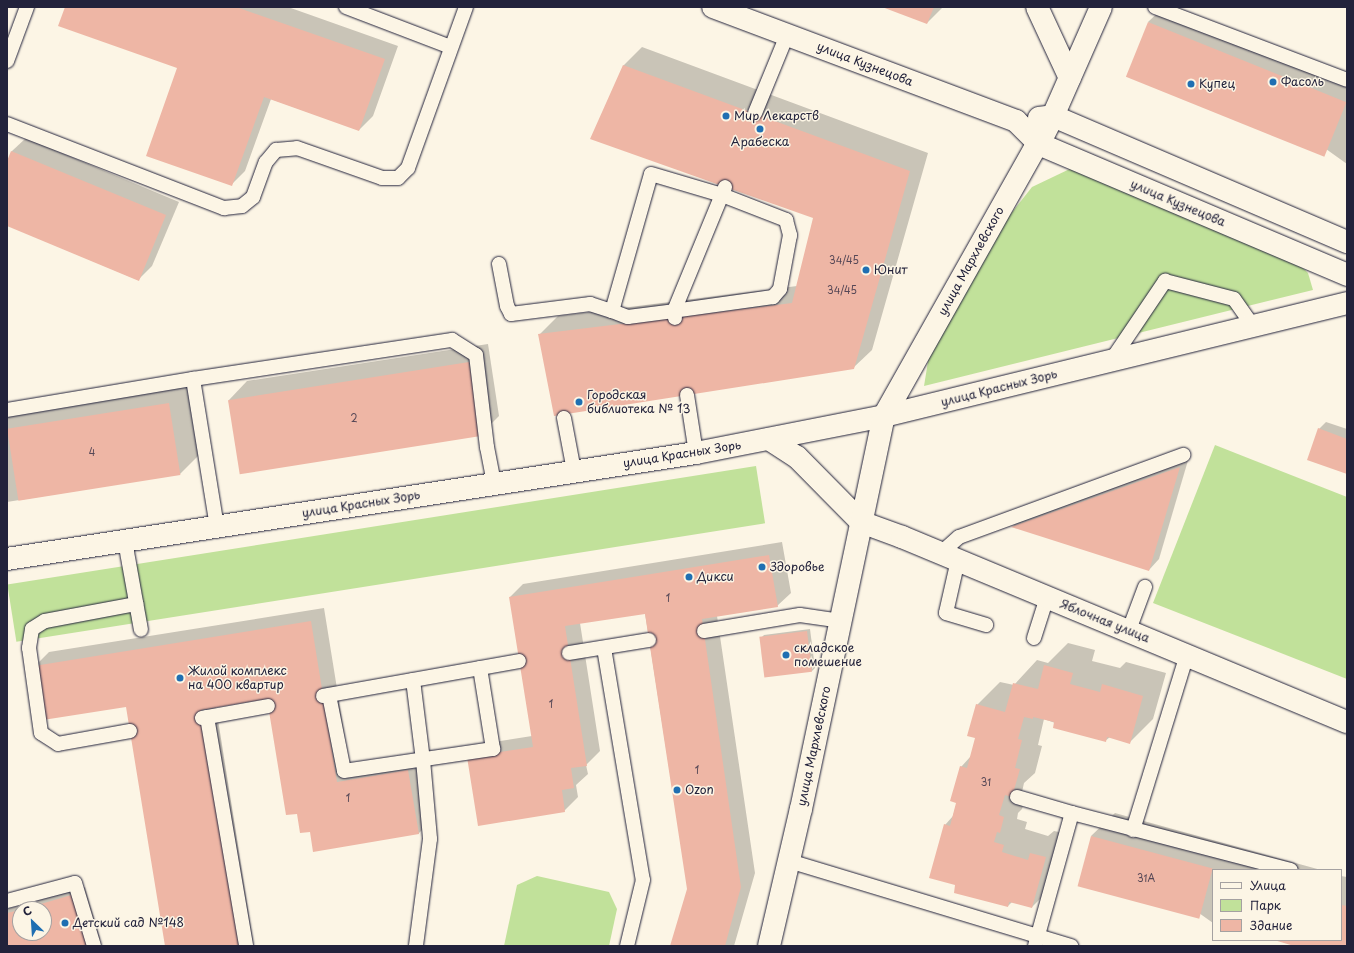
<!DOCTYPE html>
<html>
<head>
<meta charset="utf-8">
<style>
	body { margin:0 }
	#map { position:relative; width:1354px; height:953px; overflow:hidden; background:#fcf5e5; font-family:"Playpen Sans",sans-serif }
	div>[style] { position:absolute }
	.green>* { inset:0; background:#c1e19a; transform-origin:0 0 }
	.shadow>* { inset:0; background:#0003 }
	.building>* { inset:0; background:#eeb6a5; transform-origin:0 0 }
	.roads { filter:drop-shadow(0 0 1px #22223b) drop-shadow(0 0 1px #22223b) }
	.lane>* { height:14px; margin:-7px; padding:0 7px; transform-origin:7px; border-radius:7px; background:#fcf5e5 }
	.street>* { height:22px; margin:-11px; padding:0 11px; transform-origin:11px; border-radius:11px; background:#fcf5e5 }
	.secondary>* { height:22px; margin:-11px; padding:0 11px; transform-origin:11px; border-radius:11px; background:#fcf5e5 }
	.dots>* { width:11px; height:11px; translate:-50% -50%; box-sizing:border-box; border:2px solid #fcf5e5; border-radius:50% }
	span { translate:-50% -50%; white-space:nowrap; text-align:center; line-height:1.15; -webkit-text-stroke:3px #fcf5e5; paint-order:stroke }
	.number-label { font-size:10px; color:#554756 }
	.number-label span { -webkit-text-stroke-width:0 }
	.street-label { font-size:12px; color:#22223b }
	.poi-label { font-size:12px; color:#22223b }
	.left { translate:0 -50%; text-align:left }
	.frame { position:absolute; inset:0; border:8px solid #22223b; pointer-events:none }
	.legend { position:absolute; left:1212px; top:869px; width:130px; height:72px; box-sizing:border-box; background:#fcf5e5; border:1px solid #a5a1a1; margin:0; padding:5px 7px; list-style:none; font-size:12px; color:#22223b }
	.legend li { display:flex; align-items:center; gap:8px; height:20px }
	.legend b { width:20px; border:1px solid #a5a1a1 }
	.north { position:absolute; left:12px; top:901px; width:40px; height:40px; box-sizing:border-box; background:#fcf5e5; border:1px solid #a5a1a1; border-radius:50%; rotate:335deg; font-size:11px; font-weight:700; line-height:16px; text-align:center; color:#22223b }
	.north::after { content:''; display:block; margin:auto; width:14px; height:18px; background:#1f6fb2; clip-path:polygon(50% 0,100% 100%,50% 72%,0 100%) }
</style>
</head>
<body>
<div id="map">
	<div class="green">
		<div style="clip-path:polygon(1076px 166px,1296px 261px,1308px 273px,1313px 290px,924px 386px,934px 325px,994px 235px,1032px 187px)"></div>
		<div style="clip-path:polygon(1215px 445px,1347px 497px,1347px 679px,1153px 603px)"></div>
		<div style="left:756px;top:466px;width:58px;height:758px;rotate:81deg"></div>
		<div style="clip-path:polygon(537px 876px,609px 892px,617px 909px,609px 946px,504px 946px,517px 885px)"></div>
	</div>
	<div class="shadow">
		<div style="clip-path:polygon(66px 7px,288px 7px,398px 46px,373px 116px,359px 130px,271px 99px,245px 171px,231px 185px,178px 67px)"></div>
		<div style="clip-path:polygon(885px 7px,943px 7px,927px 23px)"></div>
		<div style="clip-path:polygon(1164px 7px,1175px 7px,1347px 75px,1347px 164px,1148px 22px)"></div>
		<div style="clip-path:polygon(642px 47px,928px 153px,872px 350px,853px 368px,539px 335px,558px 316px,797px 286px,814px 217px,592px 138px,624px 65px)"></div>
		<div style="clip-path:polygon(26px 138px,179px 202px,152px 266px,138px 280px,7px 225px,7px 164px,12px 151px)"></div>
		<div style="clip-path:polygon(488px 344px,499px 416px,480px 435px,229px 400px,247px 381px)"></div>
		<div style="clip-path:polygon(187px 385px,199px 455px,180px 474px,7px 502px,7px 415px)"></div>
		<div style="clip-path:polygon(1326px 422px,1347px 429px,1347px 473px,1319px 429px)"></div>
		<div style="clip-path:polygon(1189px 457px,1159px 559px,1149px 570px,1013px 526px,1023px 517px)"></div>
		<div style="clip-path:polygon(782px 542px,791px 593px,777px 606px,717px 616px,755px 873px,734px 946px,671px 946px,688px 889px,645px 613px,580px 623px,600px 751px,586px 765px,588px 774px,576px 785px,578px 797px,564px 811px,481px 744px,532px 736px,510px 597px,523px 584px)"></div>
		<div style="clip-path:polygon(324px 608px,350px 769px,422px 757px,432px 820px,418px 834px,298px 812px,268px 698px,216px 707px,253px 940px,248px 946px,166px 946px,127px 706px,35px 666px,49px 652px)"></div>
		<div style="clip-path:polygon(810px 629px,815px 668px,812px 671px,761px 638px,764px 635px)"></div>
		<div style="clip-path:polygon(1068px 643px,1095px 650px,1092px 661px,1120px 668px,1126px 662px,1166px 673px,1153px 719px,1130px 742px,1110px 737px,1105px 741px,1044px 719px,1038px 745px,1042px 746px,1035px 773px,1024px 783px,1022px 792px,1026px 794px,1022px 809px,1018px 813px,1017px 819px,1027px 822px,1025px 829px,1048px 836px,1054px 831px,1069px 834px,1055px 884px,1032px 907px,1012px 902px,1008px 906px,957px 884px,945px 825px,953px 816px,957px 802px,961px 767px,971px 756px,976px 738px,977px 705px,1000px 682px,1014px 685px,1037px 660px,1048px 663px)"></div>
		<div style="clip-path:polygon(1115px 813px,1321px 870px,1213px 870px,1213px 923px,1091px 836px)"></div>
		<div style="clip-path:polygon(1341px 876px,1347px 877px,1347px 946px,1297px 946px,1276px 940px,1341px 940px)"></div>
		<div style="clip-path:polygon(evenodd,85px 887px,100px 938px,93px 945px,7px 946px,7px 909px,85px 887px,20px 909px,44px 909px,44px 933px,20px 933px,20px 909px)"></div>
	</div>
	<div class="building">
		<div style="clip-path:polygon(65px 7px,236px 7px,385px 59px,359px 131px,264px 97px,232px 186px,146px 156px,177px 68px,58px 26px)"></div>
		<div style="clip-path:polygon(882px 7px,934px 7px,927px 24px)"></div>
		<div style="left:1148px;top:22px;width:214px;height:59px;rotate:22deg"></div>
		<div style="clip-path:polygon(623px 65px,910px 171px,854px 369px,554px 416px,538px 334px,792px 303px,813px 218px,590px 139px)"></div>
		<div style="clip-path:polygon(11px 151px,166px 215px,139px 281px,7px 226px,7px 161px)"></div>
		<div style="left:469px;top:362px;width:75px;height:244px;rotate:81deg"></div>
		<div style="left:169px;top:403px;width:73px;height:164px;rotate:81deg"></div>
		<div style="clip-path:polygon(1318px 428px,1347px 439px,1347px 474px,1307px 460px)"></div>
		<div style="clip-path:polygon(1180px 467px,1149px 571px,1011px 527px)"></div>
		<div style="clip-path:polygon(769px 555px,778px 607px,702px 619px,741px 887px,725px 946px,670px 946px,687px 889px,645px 614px,565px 626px,587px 766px,571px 768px,574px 788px,562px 790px,565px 812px,478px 826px,467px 757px,533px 747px,509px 597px)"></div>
		<div style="clip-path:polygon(311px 621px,337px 782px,408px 770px,419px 834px,313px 852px,310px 832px,300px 833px,297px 814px,286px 815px,267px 699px,201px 710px,239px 946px,165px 946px,126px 707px,43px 720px,34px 666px)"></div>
		<div style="left:807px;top:631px;width:41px;height:48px;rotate:83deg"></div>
		<div style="clip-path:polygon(1044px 665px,1073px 673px,1070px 684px,1100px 692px,1102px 684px,1143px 696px,1130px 744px,1107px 737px,1106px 742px,1053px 728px,1054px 722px,1033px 717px,1033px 719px,1024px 717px,1018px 739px,1022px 740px,1015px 768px,1020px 769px,1012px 797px,1005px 795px,999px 815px,1004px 817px,1000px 833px,997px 832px,994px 842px,1004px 845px,1002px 852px,1028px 860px,1030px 853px,1046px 857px,1032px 908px,1009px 902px,1008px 907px,954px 893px,955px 885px,929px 878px,944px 824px,950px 826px,956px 803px,950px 801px,960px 766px,967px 768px,975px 738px,967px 736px,976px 704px,1005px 712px,1013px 683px,1038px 689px)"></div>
		<div style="left:1091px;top:836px;width:126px;height:52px;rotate:15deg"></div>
		<div style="clip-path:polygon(78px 893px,93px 946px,7px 946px,7px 913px,20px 910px,20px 933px,44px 933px,44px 909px,24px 909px)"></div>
		<div style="clip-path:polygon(1341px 905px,1347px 906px,1347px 946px,1294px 946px,1274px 940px,1341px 940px)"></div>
	</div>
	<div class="roads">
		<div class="lane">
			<div style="left:346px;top:7px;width:112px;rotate:20.9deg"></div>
			<div style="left:1155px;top:7px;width:205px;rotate:20.8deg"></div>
			<div style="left:7px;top:61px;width:58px;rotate:-69.7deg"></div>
			<div style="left:755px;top:113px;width:84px;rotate:-67.7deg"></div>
			<div style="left:7px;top:124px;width:233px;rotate:21.2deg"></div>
			<div style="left:224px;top:208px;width:18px;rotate:-6deg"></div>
			<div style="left:242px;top:206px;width:14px;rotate:-39deg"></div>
			<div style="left:253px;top:197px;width:37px;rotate:-70deg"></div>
			<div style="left:266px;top:162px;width:16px;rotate:-50deg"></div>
			<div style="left:276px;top:150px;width:21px;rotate:-5deg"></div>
			<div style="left:297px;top:148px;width:90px;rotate:19.4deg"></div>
			<div style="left:382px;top:178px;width:16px"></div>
			<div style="left:398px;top:178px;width:14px;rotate:-45deg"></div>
			<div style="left:408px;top:168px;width:171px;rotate:-70.2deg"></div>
			<div style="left:499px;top:264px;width:43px;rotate:79.2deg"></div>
			<div style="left:507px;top:306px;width:9px;rotate:63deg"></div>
			<div style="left:511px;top:314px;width:80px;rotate:-7.2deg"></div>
			<div style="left:590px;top:304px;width:23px;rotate:18deg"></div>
			<div style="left:612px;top:311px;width:142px;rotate:-74.1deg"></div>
			<div style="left:651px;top:174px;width:74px;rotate:16.5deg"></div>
			<div style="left:722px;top:195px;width:69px;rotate:21.3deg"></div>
			<div style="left:786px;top:220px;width:16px;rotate:75deg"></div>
			<div style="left:790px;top:235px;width:55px;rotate:100.5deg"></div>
			<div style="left:780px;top:289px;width:11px;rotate:131deg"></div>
			<div style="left:773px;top:297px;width:100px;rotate:172deg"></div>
			<div style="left:674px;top:311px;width:7px;rotate:82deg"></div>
			<div style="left:612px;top:311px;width:17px;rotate:21deg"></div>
			<div style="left:628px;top:317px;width:46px;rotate:-7.4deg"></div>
			<div style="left:674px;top:311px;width:134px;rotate:-67.6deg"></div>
			<div style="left:1111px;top:361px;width:97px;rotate:-56deg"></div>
			<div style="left:1165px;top:281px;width:71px;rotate:14.6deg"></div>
			<div style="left:1234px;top:299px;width:33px;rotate:55deg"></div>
			<div style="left:193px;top:379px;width:150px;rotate:80.8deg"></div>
			<div style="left:687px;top:395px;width:59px;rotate:81.2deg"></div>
			<div style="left:7px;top:410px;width:189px;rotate:-9.5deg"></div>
			<div style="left:193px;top:379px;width:262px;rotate:-8.6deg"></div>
			<div style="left:452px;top:340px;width:28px;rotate:32deg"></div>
			<div style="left:476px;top:355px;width:93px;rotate:83.2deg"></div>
			<div style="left:487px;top:447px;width:38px;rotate:79deg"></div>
			<div style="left:564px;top:418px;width:54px;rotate:79.3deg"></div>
			<div style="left:125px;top:541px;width:90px;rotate:79.8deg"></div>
			<div style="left:941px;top:553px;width:24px;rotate:-42deg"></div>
			<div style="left:959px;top:537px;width:239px;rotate:-20.1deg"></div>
			<div style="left:958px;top:560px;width:54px;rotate:102.8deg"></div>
			<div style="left:946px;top:613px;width:42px;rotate:16.7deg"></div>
			<div style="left:1129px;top:630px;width:46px;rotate:-69.6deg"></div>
			<div style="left:704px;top:631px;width:97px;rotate:-9.5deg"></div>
			<div style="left:800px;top:615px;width:41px;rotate:8.3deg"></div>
			<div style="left:1034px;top:638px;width:43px;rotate:-72.4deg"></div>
			<div style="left:604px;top:648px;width:235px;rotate:80.5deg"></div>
			<div style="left:643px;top:880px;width:68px;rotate:103.6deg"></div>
			<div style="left:569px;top:653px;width:81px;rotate:-9.2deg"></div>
			<div style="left:413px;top:680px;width:81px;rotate:82.9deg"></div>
			<div style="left:423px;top:760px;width:79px;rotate:84.9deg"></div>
			<div style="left:430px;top:839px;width:108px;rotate:97.5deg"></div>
			<div style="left:329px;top:695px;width:77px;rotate:78.8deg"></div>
			<div style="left:344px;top:771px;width:151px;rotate:-8.4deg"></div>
			<div style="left:493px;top:749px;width:82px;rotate:-99.1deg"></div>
			<div style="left:323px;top:696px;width:199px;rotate:-10.1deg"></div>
			<div style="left:207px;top:717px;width:232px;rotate:80.3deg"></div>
			<div style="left:202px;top:718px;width:67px;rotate:-10.3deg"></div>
			<div style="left:130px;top:731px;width:73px;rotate:169.8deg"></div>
			<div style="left:58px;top:744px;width:20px;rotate:-147deg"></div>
			<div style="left:41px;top:733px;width:86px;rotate:-98deg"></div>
			<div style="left:29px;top:648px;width:19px;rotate:-81deg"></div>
			<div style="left:32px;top:629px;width:15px;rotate:-32deg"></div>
			<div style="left:45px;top:621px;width:93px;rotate:-10.6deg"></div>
			<div style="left:1017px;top:797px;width:57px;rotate:16.2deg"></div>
			<div style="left:1072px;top:813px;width:226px;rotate:14.6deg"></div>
			<div style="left:1133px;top:830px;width:183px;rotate:-72.9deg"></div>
			<div style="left:789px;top:861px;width:295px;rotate:16.8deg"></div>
			<div style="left:7px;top:901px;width:70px;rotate:-14.8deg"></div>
			<div style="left:75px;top:883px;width:66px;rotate:73.2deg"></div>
			<div style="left:1035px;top:946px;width:138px;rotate:-74.5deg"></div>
		</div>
		<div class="street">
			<div style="left:1037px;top:7px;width:78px;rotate:65.1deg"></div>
			<div style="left:1053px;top:116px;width:119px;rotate:-66.2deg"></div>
			<div style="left:696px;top:453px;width:192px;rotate:-11.1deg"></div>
			<div style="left:861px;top:522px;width:44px;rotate:20.1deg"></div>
			<div style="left:902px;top:537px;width:482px;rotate:22.6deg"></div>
		</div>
		<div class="secondary">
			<div style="left:713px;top:7px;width:324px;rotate:20.6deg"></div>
			<div style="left:1016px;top:121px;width:33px;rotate:45deg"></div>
			<div style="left:1039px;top:144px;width:335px;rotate:23deg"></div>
			<div style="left:1039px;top:118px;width:14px;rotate:-8deg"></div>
			<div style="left:1053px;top:116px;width:320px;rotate:23.2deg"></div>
			<div style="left:884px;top:416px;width:477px;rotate:-13.7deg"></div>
			<div style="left:769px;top:439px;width:33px;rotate:33deg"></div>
			<div style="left:797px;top:457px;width:91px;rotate:45.4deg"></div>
			<div style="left:7px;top:559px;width:697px;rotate:-8.75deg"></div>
			<div style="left:769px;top:946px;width:141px;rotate:-76.9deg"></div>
			<div style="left:801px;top:809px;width:402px;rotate:-78.1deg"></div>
			<div style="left:884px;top:416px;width:308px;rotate:-60.6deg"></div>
			<div style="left:1035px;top:148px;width:6px;rotate:-45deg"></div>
			<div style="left:1039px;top:144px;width:31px;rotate:-63deg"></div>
		</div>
	</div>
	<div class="dots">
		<div style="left:1273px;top:82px;background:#1f6fb2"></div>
		<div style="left:1191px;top:84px;background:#1f6fb2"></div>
		<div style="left:726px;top:116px;background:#1f6fb2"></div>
		<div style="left:760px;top:129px;background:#1f6fb2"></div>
		<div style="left:866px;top:270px;background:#1f6fb2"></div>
		<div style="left:579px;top:402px;background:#1f6fb2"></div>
		<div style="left:762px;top:567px;background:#1f6fb2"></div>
		<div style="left:689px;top:577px;background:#1f6fb2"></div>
		<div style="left:786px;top:655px;background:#1f6fb2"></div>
		<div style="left:180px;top:678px;background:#1f6fb2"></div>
		<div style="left:677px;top:790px;background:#1f6fb2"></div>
		<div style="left:65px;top:923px;background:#1f6fb2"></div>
	</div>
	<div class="number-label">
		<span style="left:844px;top:260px">34/45</span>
		<span style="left:842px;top:290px">34/45</span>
		<span style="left:354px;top:418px">2</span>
		<span style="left:92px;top:452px">4</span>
		<span style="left:668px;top:598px">1</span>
		<span style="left:551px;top:704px">1</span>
		<span style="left:697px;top:770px">1</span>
		<span style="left:986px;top:782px">31</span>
		<span style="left:348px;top:798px">1</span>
		<span style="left:1146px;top:878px">31А</span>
	</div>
	<div class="street-label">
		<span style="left:865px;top:64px;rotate:21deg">улица Кузнецова</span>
		<span style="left:1178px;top:203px;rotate:23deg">улица Кузнецова</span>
		<span style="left:971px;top:261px;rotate:-61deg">улица Мархлевского</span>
		<span style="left:999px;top:388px;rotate:-14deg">улица Красных Зорь</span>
		<span style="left:682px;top:454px;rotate:-9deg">улица Красных Зорь</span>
		<span style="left:361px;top:504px;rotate:-9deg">улица Красных Зорь</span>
		<span style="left:1105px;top:621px;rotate:22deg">Яблочная улица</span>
		<span style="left:814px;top:746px;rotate:-78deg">улица Мархлевского</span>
	</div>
	<div class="poi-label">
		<span class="left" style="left:1281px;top:82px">Фасоль</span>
		<span class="left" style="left:1199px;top:84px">Купец</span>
		<span class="left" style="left:734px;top:116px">Мир Лекарств</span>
		<span style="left:760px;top:142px">Арабеска</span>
		<span class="left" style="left:874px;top:270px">Юнит</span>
		<span class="left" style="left:587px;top:402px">Городская<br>библиотека № 13</span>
		<span class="left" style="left:770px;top:567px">Здоровье</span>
		<span class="left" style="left:697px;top:577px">Дикси</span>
		<span class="left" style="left:794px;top:655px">складское<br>помешение</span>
		<span class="left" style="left:188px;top:678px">Жилой комплекс<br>на 400 квартир</span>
		<span class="left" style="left:685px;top:790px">Ozon</span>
		<span class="left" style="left:73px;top:923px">Детский сад №148</span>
	</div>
	<div class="frame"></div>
	<ul class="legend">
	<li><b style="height:5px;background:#fcf5e5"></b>Улица</li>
	<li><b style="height:11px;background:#c1e19a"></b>Парк</li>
	<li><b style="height:11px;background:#eeb6a5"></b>Здание</li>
	</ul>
	<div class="north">С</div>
</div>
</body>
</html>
